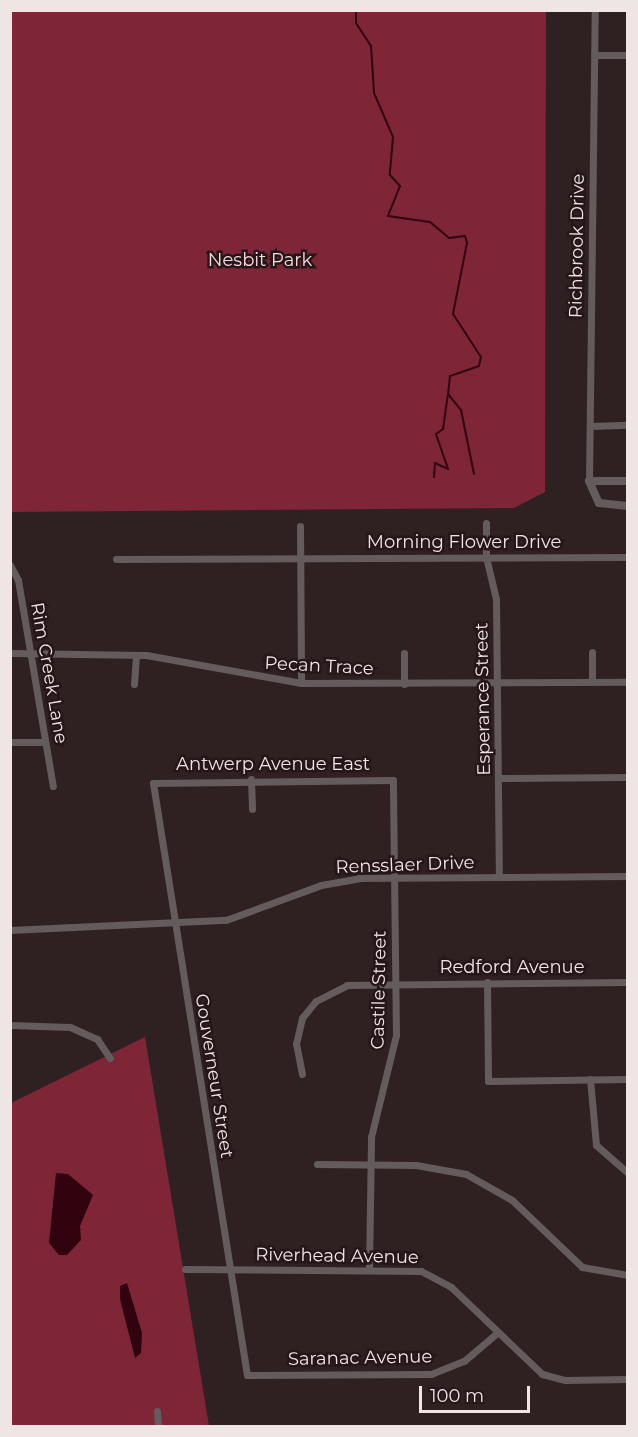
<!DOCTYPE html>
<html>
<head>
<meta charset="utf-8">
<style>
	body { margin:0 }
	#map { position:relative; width:638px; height:1437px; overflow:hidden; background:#2f2122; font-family:Montserrat,sans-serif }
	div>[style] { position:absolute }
	.forest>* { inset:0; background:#7e2538 }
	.water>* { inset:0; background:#30030e }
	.stream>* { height:2px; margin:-1px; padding:0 1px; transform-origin:1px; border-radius:1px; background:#30030e }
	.minor>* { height:7px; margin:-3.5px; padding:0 3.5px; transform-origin:3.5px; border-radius:3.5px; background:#635b5c }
	.tertiary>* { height:8px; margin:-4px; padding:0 4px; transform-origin:4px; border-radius:4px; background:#635b5c }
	span { translate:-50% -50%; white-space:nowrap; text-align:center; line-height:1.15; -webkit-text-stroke:5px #251719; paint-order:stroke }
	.street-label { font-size:18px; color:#efe5e5 }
	.park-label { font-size:18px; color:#f6dadd }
	.frame { position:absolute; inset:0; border:12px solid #efe5e5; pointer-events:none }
	.scale { position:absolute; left:419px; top:1386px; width:111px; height:27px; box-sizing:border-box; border:3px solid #efe5e5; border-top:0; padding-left:8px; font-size:18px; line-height:21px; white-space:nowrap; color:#efe5e5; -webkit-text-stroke:4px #251719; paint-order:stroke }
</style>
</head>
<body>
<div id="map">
	<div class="forest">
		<div style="clip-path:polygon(10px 11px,546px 11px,545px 492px,514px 508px,11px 512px)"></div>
		<div style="clip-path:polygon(145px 1037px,209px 1426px,11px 1426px,11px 1103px)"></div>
	</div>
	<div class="water">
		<div style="clip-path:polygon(56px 1173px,68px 1174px,93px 1195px,80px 1226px,81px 1240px,67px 1255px,59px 1255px,49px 1243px)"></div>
		<div style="clip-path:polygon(127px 1283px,142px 1333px,141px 1353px,135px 1358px,120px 1299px,120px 1286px)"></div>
	</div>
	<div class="stream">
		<div style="left:356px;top:10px;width:13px;rotate:90deg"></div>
		<div style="left:356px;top:23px;width:27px;rotate:57deg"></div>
		<div style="left:371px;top:46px;width:47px;rotate:86.3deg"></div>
		<div style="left:374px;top:93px;width:48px;rotate:66.6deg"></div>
		<div style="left:393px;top:137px;width:38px;rotate:95deg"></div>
		<div style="left:390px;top:175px;width:15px;rotate:48deg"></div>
		<div style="left:400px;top:186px;width:32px;rotate:112deg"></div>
		<div style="left:388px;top:216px;width:42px;rotate:8.1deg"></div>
		<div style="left:430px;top:222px;width:25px;rotate:40deg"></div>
		<div style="left:449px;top:238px;width:16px;rotate:-7deg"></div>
		<div style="left:465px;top:236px;width:7px;rotate:74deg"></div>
		<div style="left:467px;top:243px;width:72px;rotate:101.2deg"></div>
		<div style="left:453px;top:314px;width:51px;rotate:56.9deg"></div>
		<div style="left:481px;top:357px;width:9px;rotate:103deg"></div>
		<div style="left:479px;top:366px;width:31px;rotate:161deg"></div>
		<div style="left:450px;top:376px;width:18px;rotate:96deg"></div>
		<div style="left:448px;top:394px;width:21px;rotate:51deg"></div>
		<div style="left:461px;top:410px;width:65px;rotate:78.5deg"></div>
		<div style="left:434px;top:477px;width:14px;rotate:-86deg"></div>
		<div style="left:435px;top:463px;width:14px;rotate:25deg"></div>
		<div style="left:448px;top:469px;width:37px;rotate:-109deg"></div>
		<div style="left:436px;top:434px;width:9px;rotate:-36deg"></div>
		<div style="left:443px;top:429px;width:34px;rotate:-82deg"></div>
	</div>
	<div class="minor">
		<div style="left:594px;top:55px;width:34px"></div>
		<div style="left:590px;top:426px;width:38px;rotate:-2deg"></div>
		<div style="left:589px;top:481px;width:471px;rotate:-89.3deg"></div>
		<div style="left:486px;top:523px;width:34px;rotate:90deg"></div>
		<div style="left:486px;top:557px;width:43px;rotate:76.6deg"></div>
		<div style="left:496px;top:599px;width:278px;rotate:89.4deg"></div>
		<div style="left:300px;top:526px;width:157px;rotate:89.6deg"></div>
		<div style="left:116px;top:559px;width:512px;rotate:-0.22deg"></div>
		<div style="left:10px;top:565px;width:17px;rotate:62deg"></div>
		<div style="left:18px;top:580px;width:209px;rotate:80.4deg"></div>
		<div style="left:592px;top:652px;width:30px;rotate:90deg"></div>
		<div style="left:10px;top:653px;width:136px;rotate:0.8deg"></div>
		<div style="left:146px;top:655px;width:158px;rotate:10.2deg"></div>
		<div style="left:301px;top:683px;width:327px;rotate:-0.2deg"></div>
		<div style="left:404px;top:653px;width:31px;rotate:90deg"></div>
		<div style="left:134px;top:684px;width:29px;rotate:-86deg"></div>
		<div style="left:10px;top:742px;width:35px"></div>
		<div style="left:499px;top:778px;width:129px;rotate:-0.4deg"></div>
		<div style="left:251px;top:779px;width:30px;rotate:88deg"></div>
		<div style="left:10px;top:930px;width:216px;rotate:-2.7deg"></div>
		<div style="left:226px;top:920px;width:101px;rotate:-20.2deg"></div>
		<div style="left:321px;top:885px;width:39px;rotate:-10deg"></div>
		<div style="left:359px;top:878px;width:269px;rotate:-0.4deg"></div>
		<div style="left:487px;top:982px;width:99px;rotate:89.4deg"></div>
		<div style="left:488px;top:1081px;width:140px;rotate:-0.8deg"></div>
		<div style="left:10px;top:1025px;width:60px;rotate:1.9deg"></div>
		<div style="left:70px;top:1027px;width:30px;rotate:24deg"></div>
		<div style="left:97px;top:1039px;width:23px;rotate:56deg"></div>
		<div style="left:302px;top:1074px;width:31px;rotate:-101deg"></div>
		<div style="left:296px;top:1044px;width:27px;rotate:-77deg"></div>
		<div style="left:302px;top:1018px;width:22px;rotate:-51deg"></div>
		<div style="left:316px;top:1001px;width:35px;rotate:-27deg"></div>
		<div style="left:347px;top:985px;width:281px;rotate:-0.6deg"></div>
		<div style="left:590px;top:1079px;width:66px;rotate:84.8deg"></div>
		<div style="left:596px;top:1145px;width:43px;rotate:41.2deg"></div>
		<div style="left:317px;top:1164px;width:99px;rotate:0.6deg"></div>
		<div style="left:416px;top:1165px;width:51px;rotate:10.2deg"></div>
		<div style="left:466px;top:1174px;width:53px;rotate:29.5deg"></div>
		<div style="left:512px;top:1200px;width:97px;rotate:43.7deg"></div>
		<div style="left:582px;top:1267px;width:47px;rotate:9.9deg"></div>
		<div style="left:185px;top:1269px;width:236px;rotate:0.5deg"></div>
		<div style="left:421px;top:1271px;width:34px;rotate:28deg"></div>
		<div style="left:451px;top:1287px;width:126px;rotate:43.7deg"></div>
		<div style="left:542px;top:1374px;width:24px;rotate:15deg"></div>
		<div style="left:565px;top:1380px;width:63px;rotate:-0.9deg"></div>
		<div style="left:369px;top:1269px;width:132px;rotate:-89.1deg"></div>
		<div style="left:371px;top:1137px;width:105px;rotate:-76.2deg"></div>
		<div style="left:396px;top:1035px;width:255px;rotate:-90.7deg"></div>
		<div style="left:393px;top:780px;width:240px;rotate:179.3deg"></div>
		<div style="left:153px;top:783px;width:599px;rotate:80.98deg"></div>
		<div style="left:247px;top:1375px;width:184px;rotate:-0.3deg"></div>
		<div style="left:431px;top:1374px;width:35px;rotate:-22deg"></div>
		<div style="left:464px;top:1361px;width:43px;rotate:-40.3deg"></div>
		<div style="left:157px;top:1411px;width:15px;rotate:86deg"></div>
	</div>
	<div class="tertiary">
		<div style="left:628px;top:481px;width:39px;rotate:180deg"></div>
		<div style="left:589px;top:481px;width:24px;rotate:66deg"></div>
		<div style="left:599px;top:503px;width:29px;rotate:6deg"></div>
	</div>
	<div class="street-label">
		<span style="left:577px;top:246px;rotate:-89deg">Richbrook Drive</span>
		<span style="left:464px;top:542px">Morning Flower Drive</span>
		<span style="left:319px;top:666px;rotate:3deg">Pecan Trace</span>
		<span style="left:49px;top:673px;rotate:80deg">Rim Creek Lane</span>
		<span style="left:483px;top:699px;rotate:-91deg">Esperance Street</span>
		<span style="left:273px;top:764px">Antwerp Avenue East</span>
		<span style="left:405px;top:865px;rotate:-2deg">Rensslaer Drive</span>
		<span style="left:512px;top:967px">Redford Avenue</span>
		<span style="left:379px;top:990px;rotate:-89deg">Castile Street</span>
		<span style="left:214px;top:1076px;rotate:81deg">Gouverneur Street</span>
		<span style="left:337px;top:1256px;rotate:1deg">Riverhead Avenue</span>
		<span style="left:360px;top:1358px;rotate:-1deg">Saranac Avenue</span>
	</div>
	<div class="park-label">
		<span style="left:260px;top:260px">Nesbit Park</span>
	</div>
	<div class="frame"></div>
	<div class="scale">100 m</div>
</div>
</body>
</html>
